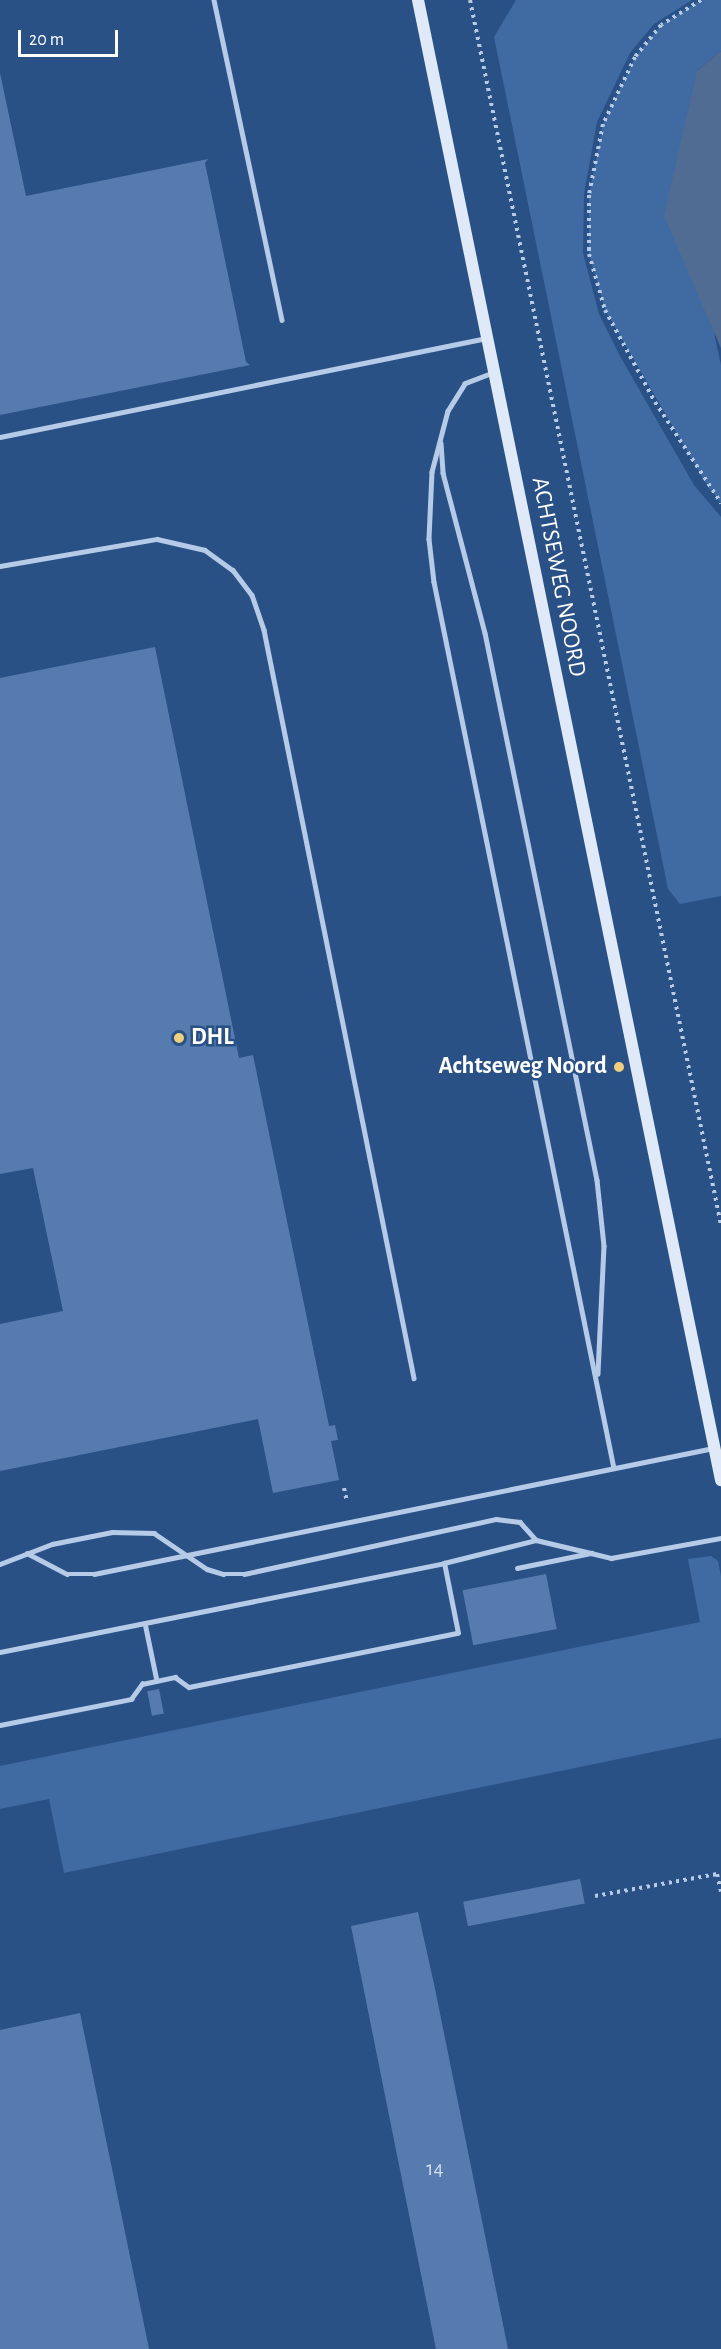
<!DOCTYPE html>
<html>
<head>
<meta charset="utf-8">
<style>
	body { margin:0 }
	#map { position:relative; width:721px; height:2349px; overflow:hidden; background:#2a5186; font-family:"Alegreya Sans",sans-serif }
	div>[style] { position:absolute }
	.green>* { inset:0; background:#3f6aa2 }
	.water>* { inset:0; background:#516c92 }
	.building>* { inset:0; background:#567caf; transform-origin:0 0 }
	.path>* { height:4px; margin-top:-2px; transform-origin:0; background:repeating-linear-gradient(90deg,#b6cbe7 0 3px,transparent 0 7.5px) }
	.lane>* { height:4.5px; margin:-2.25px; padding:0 2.25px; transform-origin:2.25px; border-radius:2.25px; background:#b6cbe7 }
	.secondary>* { height:12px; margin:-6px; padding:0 6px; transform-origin:6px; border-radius:6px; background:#dfe9f7 }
	.dots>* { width:16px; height:16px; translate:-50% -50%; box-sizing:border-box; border:3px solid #2a5186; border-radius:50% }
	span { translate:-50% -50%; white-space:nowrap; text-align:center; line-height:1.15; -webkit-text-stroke:5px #2a5186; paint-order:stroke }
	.number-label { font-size:21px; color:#d5deeb }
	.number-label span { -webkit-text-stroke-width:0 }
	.street-label { font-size:24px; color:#fff }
	.poi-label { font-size:24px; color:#fff; font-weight:700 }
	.left { translate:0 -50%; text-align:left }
	.right { translate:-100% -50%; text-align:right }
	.scale { position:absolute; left:18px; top:30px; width:100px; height:27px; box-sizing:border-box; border:3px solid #fff; border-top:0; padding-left:8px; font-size:18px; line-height:21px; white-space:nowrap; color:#fff; -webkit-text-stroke:4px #2a5186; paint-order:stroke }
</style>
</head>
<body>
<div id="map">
	<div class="green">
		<div style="clip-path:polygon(516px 0,692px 0,654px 24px,630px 53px,597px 122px,584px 194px,583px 253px,599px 314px,620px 356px,694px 485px,721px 517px,721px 896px,680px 904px,668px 889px,494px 37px)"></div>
		<div style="clip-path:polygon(701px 0,721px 0,721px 51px,697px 71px,715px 338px,721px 365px,721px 503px,708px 487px,605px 310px,589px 254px,589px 195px,603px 124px,635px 57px,661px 25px)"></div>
		<div style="clip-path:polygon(711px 1556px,718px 1561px,721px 1576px,721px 1738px,64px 1873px,49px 1799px,0 1809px,0 1766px,700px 1622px,688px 1559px)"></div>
	</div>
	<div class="water">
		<div style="clip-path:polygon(721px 51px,721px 348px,664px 216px,697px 71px)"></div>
	</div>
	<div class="building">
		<div style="clip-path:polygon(0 73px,26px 196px,208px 159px,205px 163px,246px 362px,250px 365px,0 415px)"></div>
		<div style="clip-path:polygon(155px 647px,239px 1058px,253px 1055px,329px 1426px,335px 1425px,338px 1440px,331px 1441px,339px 1480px,273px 1493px,258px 1419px,0 1471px,0 1324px,63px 1311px,33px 1168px,0 1174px,0 678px)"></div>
		<div style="left:546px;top:1574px;width:56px;height:85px;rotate:79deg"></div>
		<div style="left:159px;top:1689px;width:25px;height:12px;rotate:79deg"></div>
		<div style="left:580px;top:1879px;width:25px;height:119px;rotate:79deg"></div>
		<div style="clip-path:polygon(418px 1912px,434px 1984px,508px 2349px,436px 2349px,351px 1926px)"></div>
		<div style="clip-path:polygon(80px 2013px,149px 2349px,0 2349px,0 2030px)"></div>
	</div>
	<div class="path">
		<div style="left:470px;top:0;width:1250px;rotate:78.42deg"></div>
		<div style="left:701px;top:0;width:47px;rotate:148deg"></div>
		<div style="left:661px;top:25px;width:41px;rotate:129.1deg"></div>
		<div style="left:635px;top:57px;width:74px;rotate:115.5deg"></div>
		<div style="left:603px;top:124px;width:72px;rotate:101.2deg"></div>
		<div style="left:589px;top:195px;width:59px;rotate:90deg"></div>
		<div style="left:589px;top:254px;width:58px;rotate:74.1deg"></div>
		<div style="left:605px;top:310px;width:105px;rotate:61.5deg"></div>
		<div style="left:655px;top:402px;width:121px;rotate:56.8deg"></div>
		<div style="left:344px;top:1488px;width:14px;rotate:78deg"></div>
		<div style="left:595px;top:1896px;width:124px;rotate:-10.2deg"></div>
		<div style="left:717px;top:1874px;width:18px;rotate:77deg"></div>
	</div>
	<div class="lane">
		<div style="left:214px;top:0;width:327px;rotate:78deg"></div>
		<div style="left:493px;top:373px;width:30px;rotate:159deg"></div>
		<div style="left:465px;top:384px;width:32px;rotate:122deg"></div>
		<div style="left:448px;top:411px;width:63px;rotate:104.7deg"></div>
		<div style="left:432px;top:472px;width:67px;rotate:92.6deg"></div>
		<div style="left:429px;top:539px;width:43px;rotate:83.4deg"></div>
		<div style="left:434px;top:582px;width:904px;rotate:78.52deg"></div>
		<div style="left:0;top:437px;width:495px;rotate:-11.5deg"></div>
		<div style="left:441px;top:443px;width:30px;rotate:86deg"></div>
		<div style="left:443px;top:473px;width:165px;rotate:75.3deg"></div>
		<div style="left:485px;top:633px;width:558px;rotate:78.43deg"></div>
		<div style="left:597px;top:1180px;width:66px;rotate:83.9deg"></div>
		<div style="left:604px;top:1246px;width:128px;rotate:92.7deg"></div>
		<div style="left:0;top:566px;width:159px;rotate:-9.8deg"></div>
		<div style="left:157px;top:539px;width:49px;rotate:12.9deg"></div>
		<div style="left:205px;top:550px;width:34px;rotate:36deg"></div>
		<div style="left:233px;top:570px;width:31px;rotate:53deg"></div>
		<div style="left:252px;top:595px;width:37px;rotate:71deg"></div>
		<div style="left:264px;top:630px;width:763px;rotate:78.66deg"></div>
		<div style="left:27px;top:1553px;width:45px;rotate:27.7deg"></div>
		<div style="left:67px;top:1574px;width:27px"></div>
		<div style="left:94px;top:1574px;width:633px;rotate:-11.49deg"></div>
		<div style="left:0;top:1564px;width:56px;rotate:-21deg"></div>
		<div style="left:52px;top:1544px;width:61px;rotate:-11.3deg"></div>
		<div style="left:112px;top:1532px;width:42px;rotate:1.4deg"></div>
		<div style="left:154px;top:1533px;width:64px;rotate:34.2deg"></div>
		<div style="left:207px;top:1569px;width:17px;rotate:17deg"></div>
		<div style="left:223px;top:1574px;width:21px"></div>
		<div style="left:244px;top:1574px;width:258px;rotate:-12.3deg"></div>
		<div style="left:496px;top:1519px;width:24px;rotate:7deg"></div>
		<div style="left:520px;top:1522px;width:24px;rotate:48deg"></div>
		<div style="left:517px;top:1568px;width:76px;rotate:-11.5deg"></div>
		<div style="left:591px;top:1553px;width:21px;rotate:14deg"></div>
		<div style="left:611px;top:1558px;width:112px;rotate:-10.3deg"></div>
		<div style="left:145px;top:1623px;width:59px;rotate:78.3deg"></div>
		<div style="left:0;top:1652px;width:453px;rotate:-11.3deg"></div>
		<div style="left:444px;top:1563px;width:95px;rotate:-14deg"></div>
		<div style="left:536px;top:1540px;width:57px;rotate:13.3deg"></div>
		<div style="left:0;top:1725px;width:134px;rotate:-11.2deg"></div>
		<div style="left:131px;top:1699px;width:19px;rotate:-54deg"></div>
		<div style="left:142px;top:1684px;width:34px;rotate:-12deg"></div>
		<div style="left:175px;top:1677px;width:17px;rotate:36deg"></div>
		<div style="left:189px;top:1687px;width:274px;rotate:-11.4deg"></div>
		<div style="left:458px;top:1633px;width:71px;rotate:-101.3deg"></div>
	</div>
	<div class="secondary">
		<div style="left:418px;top:0;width:1511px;rotate:78.43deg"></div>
	</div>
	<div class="dots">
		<div style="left:179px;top:1038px;background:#edcf7d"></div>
		<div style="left:619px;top:1067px;background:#edcf7d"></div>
	</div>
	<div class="number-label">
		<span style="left:435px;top:2169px">14</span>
	</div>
	<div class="street-label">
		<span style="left:558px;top:577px;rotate:79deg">ACHTSEWEG NOORD</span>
	</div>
	<div class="poi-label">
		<span class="left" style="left:191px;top:1038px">DHL</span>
		<span class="right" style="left:607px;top:1067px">Achtseweg Noord</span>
	</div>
	<div class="scale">20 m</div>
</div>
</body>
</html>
